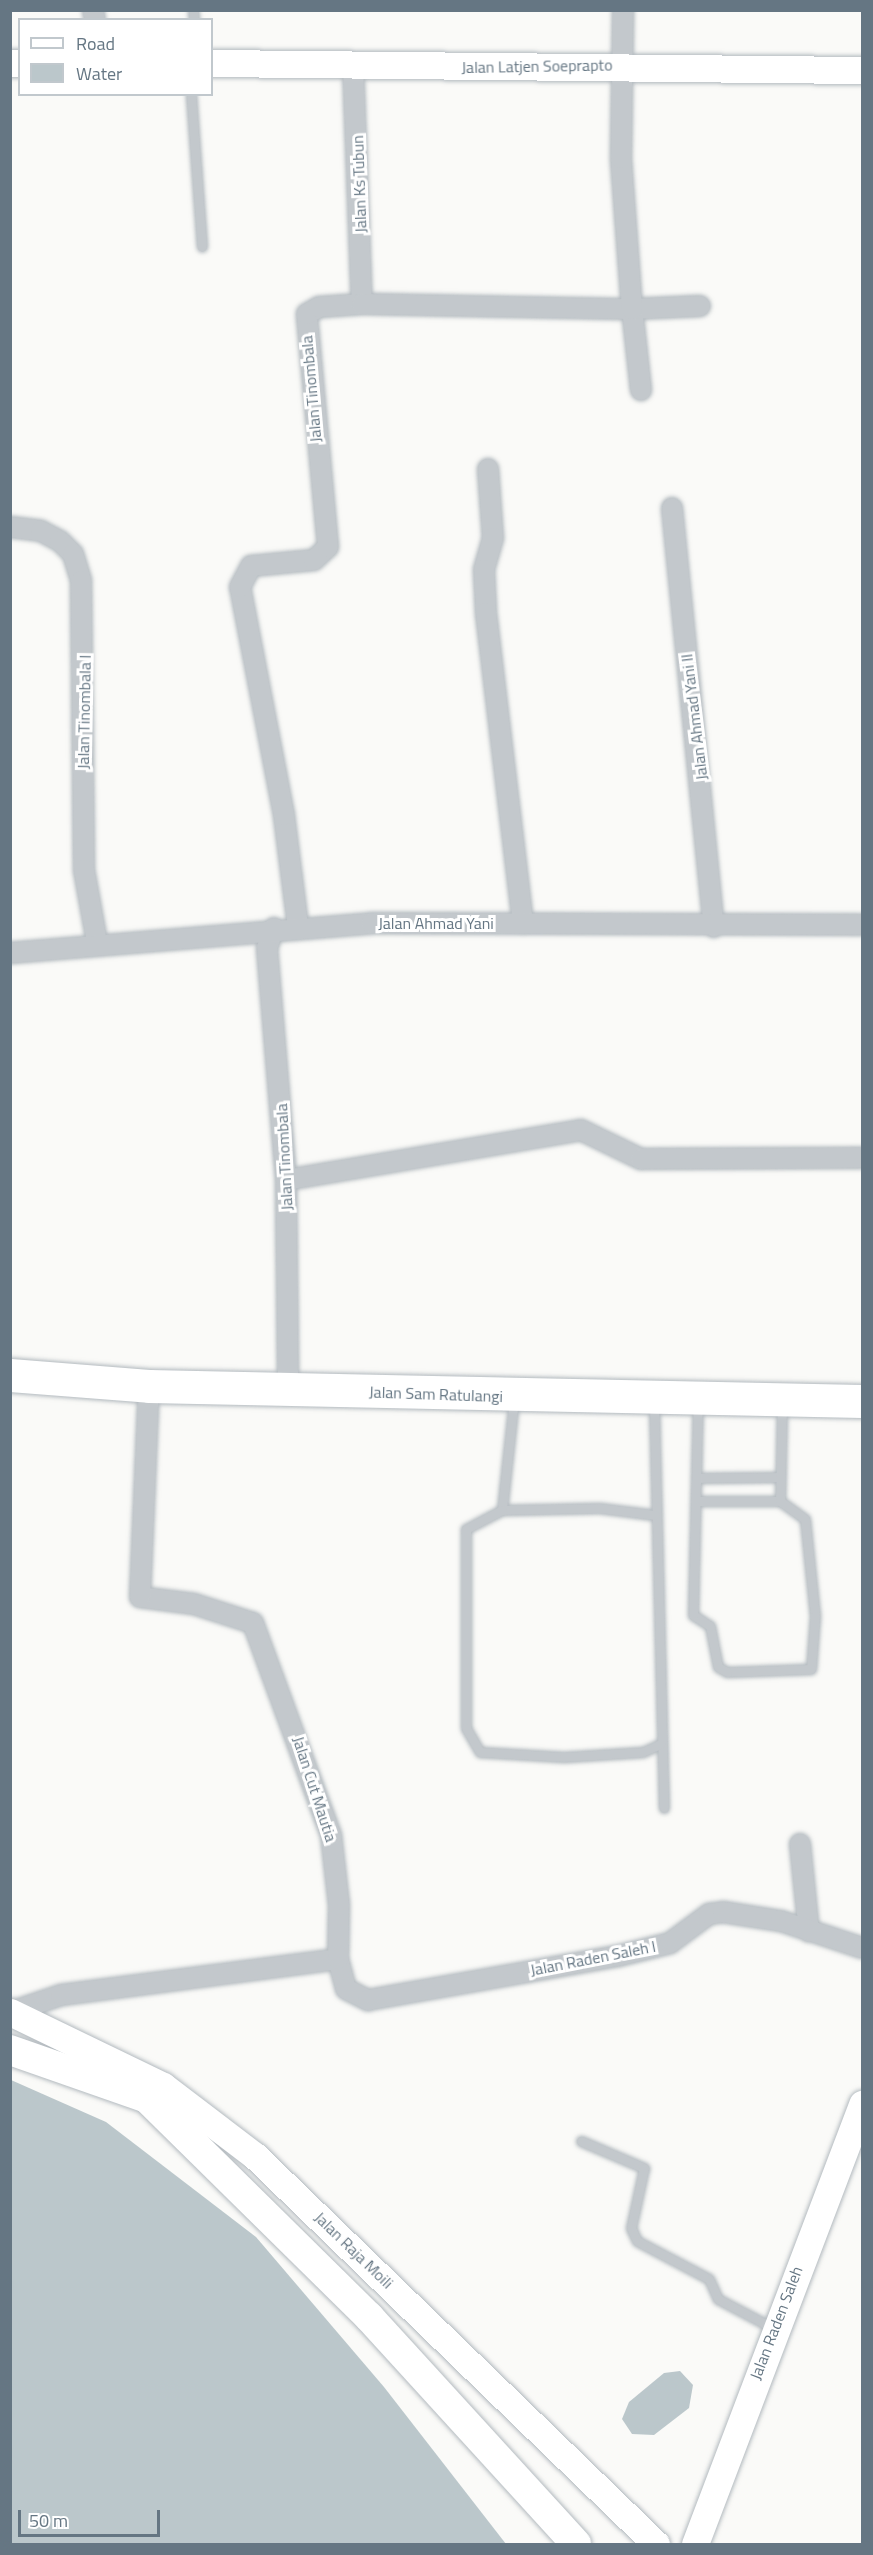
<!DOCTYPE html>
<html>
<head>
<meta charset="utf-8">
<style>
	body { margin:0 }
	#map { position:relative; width:873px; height:2555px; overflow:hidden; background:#fafaf8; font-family:"Titillium Web",sans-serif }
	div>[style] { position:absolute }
	.water>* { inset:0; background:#bbc7cb }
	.roads { filter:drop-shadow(0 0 2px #b3babf) drop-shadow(0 0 2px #b3babf) }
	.lane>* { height:9px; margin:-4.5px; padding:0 4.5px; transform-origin:4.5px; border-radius:4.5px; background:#c3c8cc }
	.street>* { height:20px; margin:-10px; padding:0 10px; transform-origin:10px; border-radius:10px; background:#c3c8cc }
	.secondary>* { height:27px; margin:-13.5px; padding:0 13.5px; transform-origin:13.5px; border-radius:13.5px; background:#fff }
	.primary>* { height:30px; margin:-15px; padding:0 15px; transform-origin:15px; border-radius:15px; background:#fff }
	.highway>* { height:33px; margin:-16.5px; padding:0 16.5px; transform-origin:16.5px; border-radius:16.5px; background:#fff }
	span { translate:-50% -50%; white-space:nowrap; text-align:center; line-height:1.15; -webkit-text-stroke:6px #fff; paint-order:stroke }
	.street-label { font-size:16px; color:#657683 }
	.frame { position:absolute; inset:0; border:12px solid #657683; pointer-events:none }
	.legend { position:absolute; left:18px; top:18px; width:195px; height:78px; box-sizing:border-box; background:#fff; border:2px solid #c1c8cd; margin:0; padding:8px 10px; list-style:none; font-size:18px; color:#657683 }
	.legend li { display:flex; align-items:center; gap:12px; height:30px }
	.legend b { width:30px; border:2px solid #c1c8cd }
	.scale { position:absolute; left:18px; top:2510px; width:142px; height:27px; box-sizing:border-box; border:3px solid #657683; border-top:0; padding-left:8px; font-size:18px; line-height:21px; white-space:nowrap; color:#657683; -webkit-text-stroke:4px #fff; paint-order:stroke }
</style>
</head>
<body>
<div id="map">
	<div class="water">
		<div style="clip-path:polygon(11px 2080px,106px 2122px,256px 2237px,384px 2387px,506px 2544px,11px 2544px)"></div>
		<div style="clip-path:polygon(680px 2371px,693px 2385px,689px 2408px,654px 2435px,632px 2434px,622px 2419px,629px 2402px,664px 2373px)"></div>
	</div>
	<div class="roads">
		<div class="lane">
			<div style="left:193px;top:10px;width:10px;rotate:84deg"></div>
			<div style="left:191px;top:94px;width:153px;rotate:85.9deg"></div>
			<div style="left:654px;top:1403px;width:405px;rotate:88.6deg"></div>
			<div style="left:696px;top:1478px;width:84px;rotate:-0.7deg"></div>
			<div style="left:697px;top:1501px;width:83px"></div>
			<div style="left:780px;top:1501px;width:31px;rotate:36deg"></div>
			<div style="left:805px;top:1519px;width:98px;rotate:84.1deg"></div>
			<div style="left:815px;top:1616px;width:53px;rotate:94.3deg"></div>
			<div style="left:811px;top:1669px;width:84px;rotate:178deg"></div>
			<div style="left:727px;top:1672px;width:10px;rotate:-151deg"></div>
			<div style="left:718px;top:1667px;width:42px;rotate:-101deg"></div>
			<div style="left:710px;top:1626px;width:20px;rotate:-147deg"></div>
			<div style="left:693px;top:1615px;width:213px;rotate:-88.7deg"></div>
			<div style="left:780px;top:1501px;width:96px;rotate:-88.8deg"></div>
			<div style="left:502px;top:1510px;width:112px;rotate:-83.8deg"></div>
			<div style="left:655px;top:1515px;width:56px;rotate:-172.9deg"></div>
			<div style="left:599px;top:1508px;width:97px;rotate:178.8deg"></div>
			<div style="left:502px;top:1510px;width:41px;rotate:152.2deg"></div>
			<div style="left:466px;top:1529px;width:199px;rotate:90deg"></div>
			<div style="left:466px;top:1728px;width:28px;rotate:60deg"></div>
			<div style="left:480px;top:1752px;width:84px;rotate:3.4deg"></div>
			<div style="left:564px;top:1757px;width:79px;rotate:-3.6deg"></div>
			<div style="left:643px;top:1752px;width:19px;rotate:-25deg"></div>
			<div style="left:581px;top:2141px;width:69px;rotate:23.2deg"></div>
			<div style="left:644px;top:2168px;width:61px;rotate:102.2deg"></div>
			<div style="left:631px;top:2228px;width:14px;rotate:65deg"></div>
			<div style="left:637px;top:2241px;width:81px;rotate:27.8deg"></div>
			<div style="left:709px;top:2279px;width:22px;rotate:66deg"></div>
			<div style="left:718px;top:2299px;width:62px;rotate:27.8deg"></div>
		</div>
		<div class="street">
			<div style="left:93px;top:10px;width:10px;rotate:79deg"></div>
			<div style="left:353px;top:64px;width:240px;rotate:87.9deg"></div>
			<div style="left:641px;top:390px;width:81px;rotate:-96.3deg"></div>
			<div style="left:632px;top:309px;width:68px;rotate:-2.5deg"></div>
			<div style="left:488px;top:469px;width:69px;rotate:85.9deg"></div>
			<div style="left:493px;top:538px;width:33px;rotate:106deg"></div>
			<div style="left:484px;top:570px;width:43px;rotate:87.3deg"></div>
			<div style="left:486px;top:613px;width:313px;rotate:83.2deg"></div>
			<div style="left:672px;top:508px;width:421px;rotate:84.3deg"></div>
			<div style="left:10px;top:527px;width:31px;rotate:7deg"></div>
			<div style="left:41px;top:531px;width:21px;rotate:28deg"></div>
			<div style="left:60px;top:541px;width:18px;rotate:45deg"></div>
			<div style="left:73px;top:554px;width:28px;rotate:73deg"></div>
			<div style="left:81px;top:581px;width:289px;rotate:89.4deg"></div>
			<div style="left:84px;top:870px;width:73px;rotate:79.8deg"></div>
			<div style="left:298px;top:926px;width:112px;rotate:-97.2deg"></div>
			<div style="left:284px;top:815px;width:232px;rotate:-100.9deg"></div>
			<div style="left:240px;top:587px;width:24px;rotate:-62deg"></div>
			<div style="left:251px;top:566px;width:63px;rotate:-5.4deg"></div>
			<div style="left:314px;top:560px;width:19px;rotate:-43deg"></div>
			<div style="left:328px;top:547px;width:234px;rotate:-95.2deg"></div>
			<div style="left:307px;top:314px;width:14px;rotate:-30deg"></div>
			<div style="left:319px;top:307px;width:43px;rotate:-4deg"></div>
			<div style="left:362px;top:304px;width:270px;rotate:1.1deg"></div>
			<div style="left:632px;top:309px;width:151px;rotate:-94.2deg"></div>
			<div style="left:621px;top:158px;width:148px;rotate:-89.2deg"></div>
			<div style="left:274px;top:928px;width:21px;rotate:109deg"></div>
			<div style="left:267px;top:948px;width:233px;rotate:85.3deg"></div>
			<div style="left:286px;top:1180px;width:208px;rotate:89.4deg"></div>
			<div style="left:10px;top:953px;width:363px;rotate:-4.7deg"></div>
			<div style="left:372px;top:923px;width:490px;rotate:0.2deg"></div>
			<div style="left:286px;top:1180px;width:299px;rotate:-9.6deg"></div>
			<div style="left:581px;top:1130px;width:67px;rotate:25.8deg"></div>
			<div style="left:641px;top:1159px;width:221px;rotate:-0.3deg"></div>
			<div style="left:800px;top:1844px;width:88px;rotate:84.2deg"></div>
			<div style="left:338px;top:1959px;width:31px;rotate:75deg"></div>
			<div style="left:346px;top:1989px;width:25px;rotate:27deg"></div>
			<div style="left:368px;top:2000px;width:254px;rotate:-10deg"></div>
			<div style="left:618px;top:1956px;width:54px;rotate:-14deg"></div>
			<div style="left:670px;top:1943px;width:49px;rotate:-36.6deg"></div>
			<div style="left:709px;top:1914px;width:14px;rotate:-8deg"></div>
			<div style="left:723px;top:1912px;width:59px;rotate:8.8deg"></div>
			<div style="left:781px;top:1921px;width:85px;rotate:18.4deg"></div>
			<div style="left:11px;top:2012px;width:53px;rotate:-18.8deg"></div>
			<div style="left:61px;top:1995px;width:279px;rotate:-7.4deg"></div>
			<div style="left:338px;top:1959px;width:54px;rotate:-88.9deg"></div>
			<div style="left:339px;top:1905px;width:70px;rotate:-96.5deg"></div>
			<div style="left:331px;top:1835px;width:226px;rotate:-110.2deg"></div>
			<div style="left:253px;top:1623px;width:62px;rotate:-162.1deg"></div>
			<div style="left:194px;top:1604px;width:54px;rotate:-172.6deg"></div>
			<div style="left:140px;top:1597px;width:211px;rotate:-87.6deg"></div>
		</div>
		<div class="secondary">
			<div style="left:10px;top:63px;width:10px"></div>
			<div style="left:212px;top:63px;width:650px;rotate:0.62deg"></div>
			<div style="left:10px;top:2012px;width:170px;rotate:25.8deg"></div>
			<div style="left:163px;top:2086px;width:116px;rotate:37.3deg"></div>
			<div style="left:255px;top:2156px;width:558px;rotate:44.06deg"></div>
			<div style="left:695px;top:2544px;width:471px;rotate:-69.2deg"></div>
		</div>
		<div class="primary">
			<div style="left:10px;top:2050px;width:145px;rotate:19.3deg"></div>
			<div style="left:147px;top:2098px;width:312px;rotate:44.6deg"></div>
			<div style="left:369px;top:2317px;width:307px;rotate:47.6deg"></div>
		</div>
		<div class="highway">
			<div style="left:10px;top:1375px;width:139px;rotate:4.5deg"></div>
			<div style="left:149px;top:1386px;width:713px;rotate:1.21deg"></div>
		</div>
	</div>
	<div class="street-label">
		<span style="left:537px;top:66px;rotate:-1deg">Jalan Latjen Soeprapto</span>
		<span style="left:359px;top:184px;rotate:-92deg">Jalan Ks Tubun</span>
		<span style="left:311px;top:389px;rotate:-95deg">Jalan Tinombala</span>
		<span style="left:84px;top:712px;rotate:-89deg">Jalan Tinombala I</span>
		<span style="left:694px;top:717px;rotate:-97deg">Jalan Ahmad Yani II</span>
		<span style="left:436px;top:923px">Jalan Ahmad Yani</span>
		<span style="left:284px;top:1157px;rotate:-93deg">Jalan Tinombala</span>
		<span style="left:436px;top:1394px;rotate:2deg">Jalan Sam Ratulangi</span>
		<span style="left:315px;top:1789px;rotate:72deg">Jalan Cut Mautia</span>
		<span style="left:593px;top:1958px;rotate:-11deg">Jalan Raden Saleh I</span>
		<span style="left:354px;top:2250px;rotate:44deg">Jalan Raja Moili</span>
		<span style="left:776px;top:2323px;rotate:-69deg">Jalan Raden Saleh</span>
	</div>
	<div class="frame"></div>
	<ul class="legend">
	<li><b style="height:8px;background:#fff"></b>Road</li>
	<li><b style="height:16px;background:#bbc7cb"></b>Water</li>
	</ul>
	<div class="scale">50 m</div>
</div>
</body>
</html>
